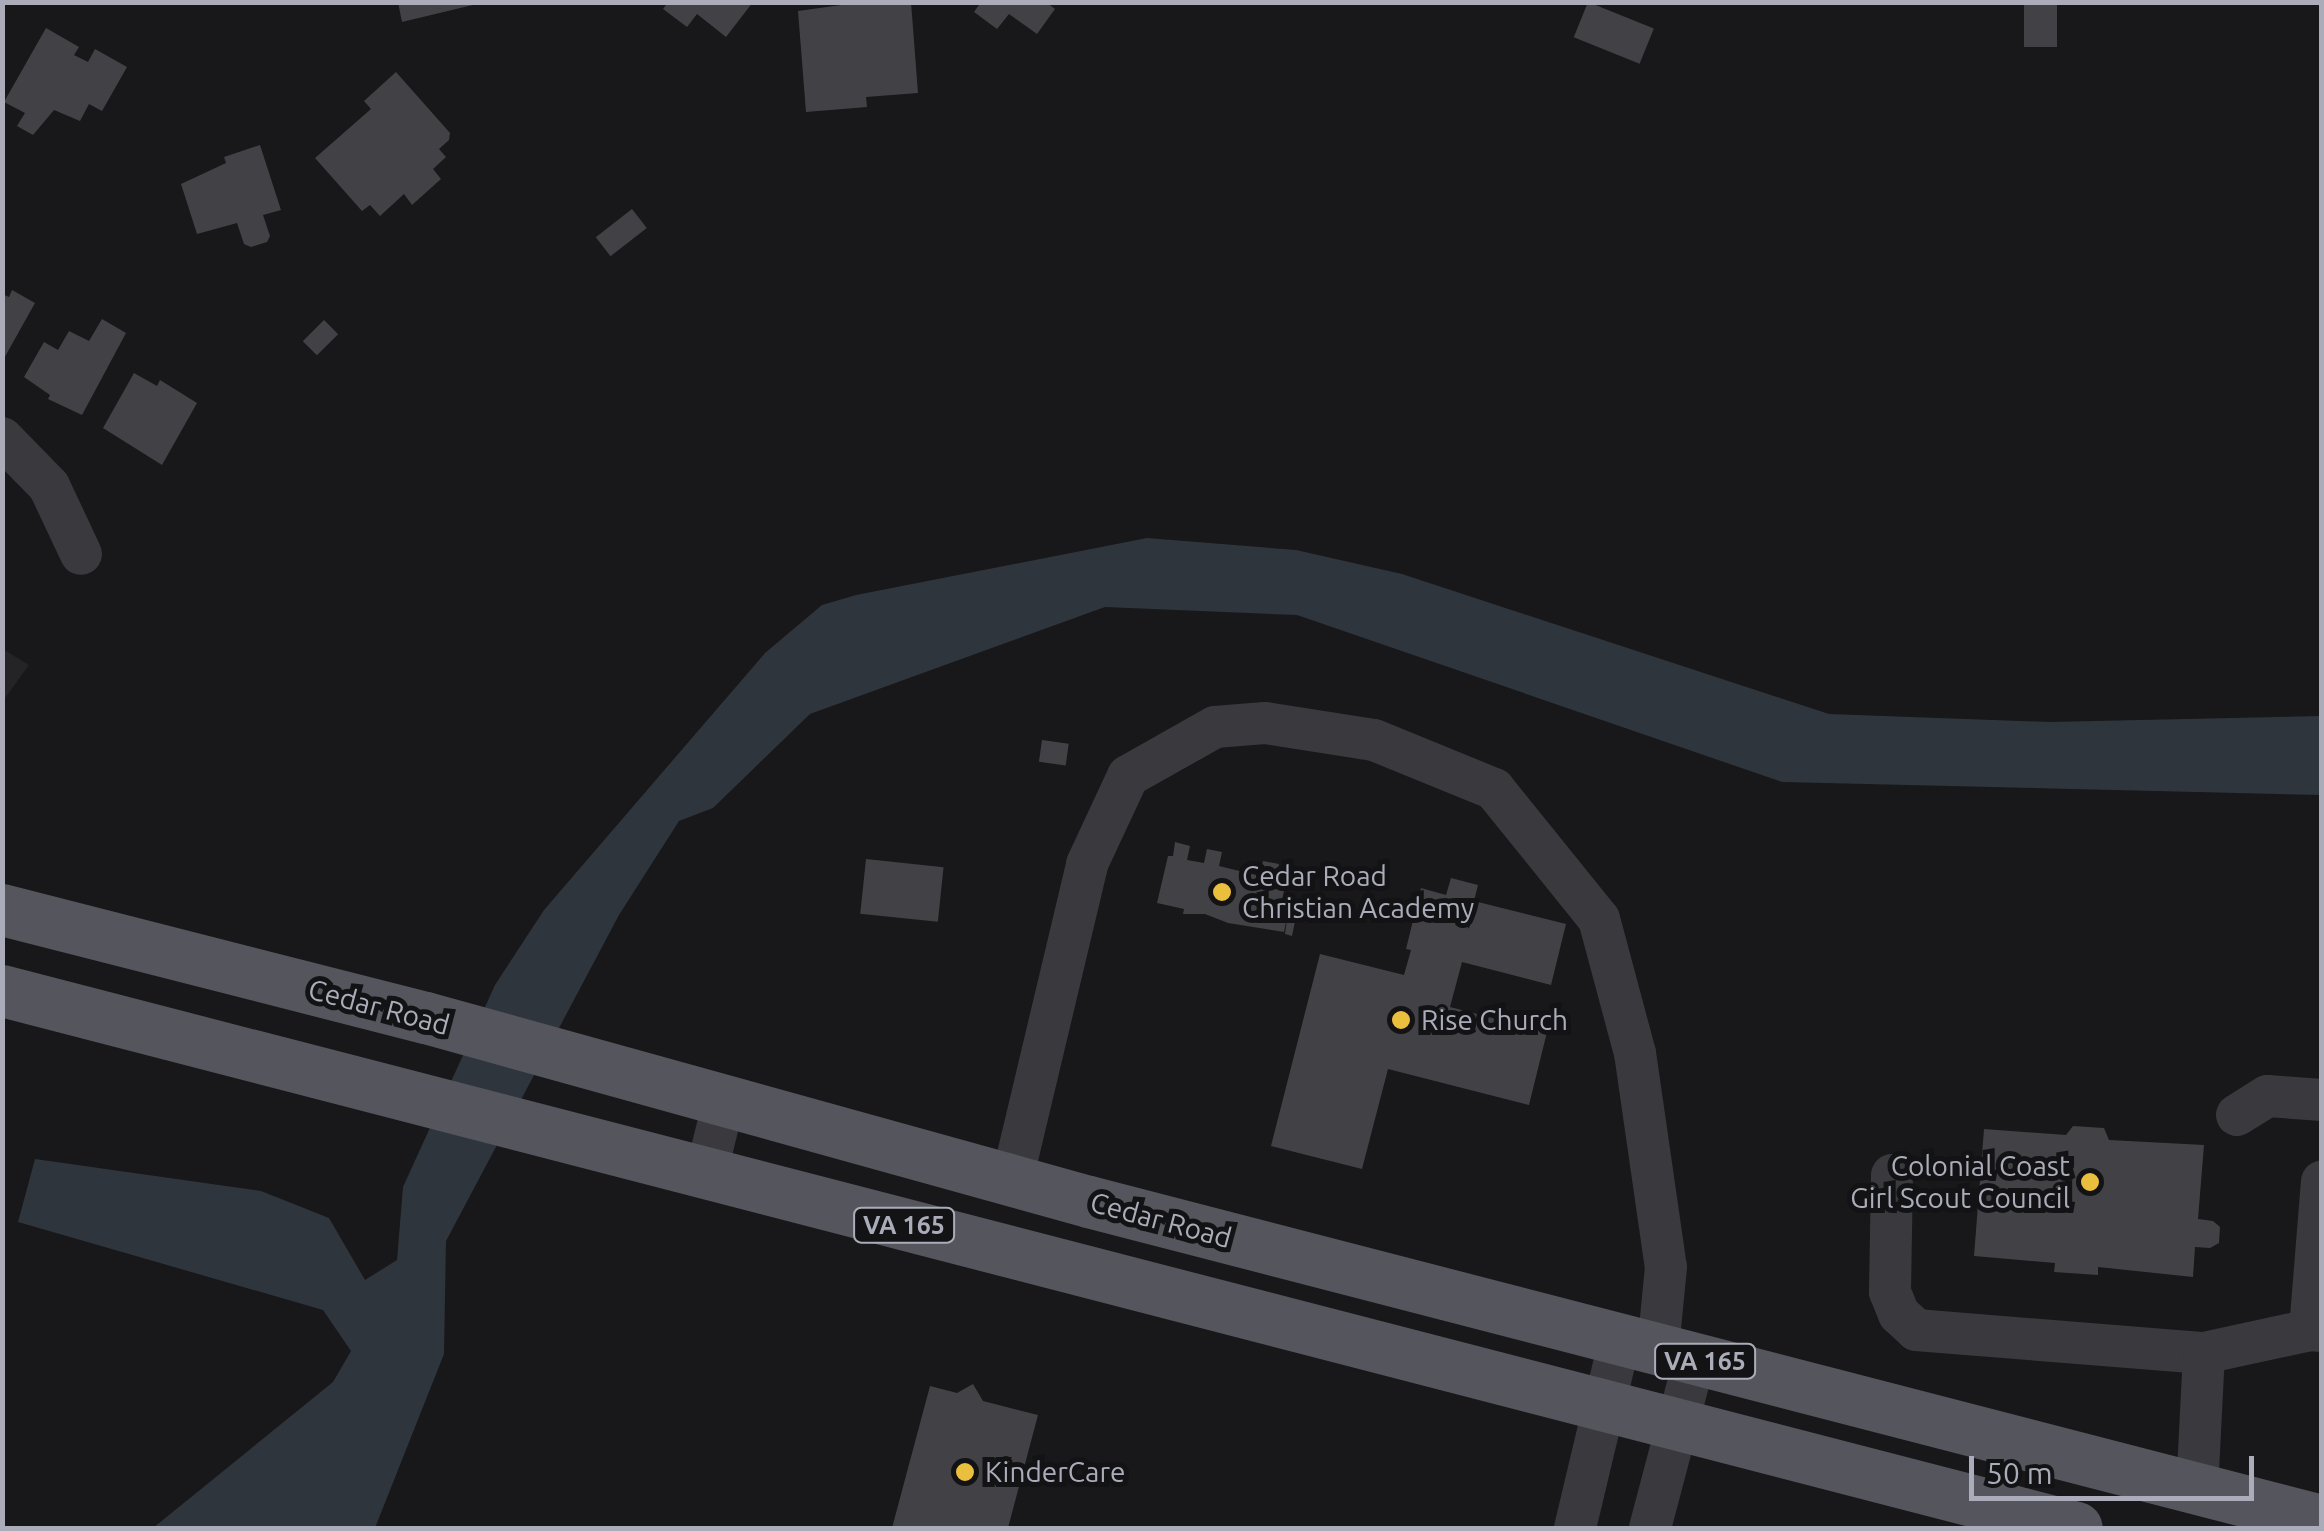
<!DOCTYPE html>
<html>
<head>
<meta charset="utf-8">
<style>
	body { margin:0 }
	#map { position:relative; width:2324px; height:1531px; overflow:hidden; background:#181719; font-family:Ubuntu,sans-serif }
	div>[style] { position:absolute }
	.built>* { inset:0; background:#242326 }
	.water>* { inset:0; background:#2e353d }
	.building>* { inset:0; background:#424246; transform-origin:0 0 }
	.minor>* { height:42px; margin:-21px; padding:0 21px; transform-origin:21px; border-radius:21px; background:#39393e }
	.major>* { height:52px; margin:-26px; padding:0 26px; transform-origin:26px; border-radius:26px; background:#55565d }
	.dots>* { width:28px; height:28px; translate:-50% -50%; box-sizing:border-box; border:5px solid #131214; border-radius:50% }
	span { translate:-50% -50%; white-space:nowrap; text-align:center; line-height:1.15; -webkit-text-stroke:10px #131214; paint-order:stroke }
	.shield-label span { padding:2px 8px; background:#131214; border:2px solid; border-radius:8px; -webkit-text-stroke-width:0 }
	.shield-label { font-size:25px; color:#aaadb9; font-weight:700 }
	.poi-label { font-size:28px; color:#aaadb9 }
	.left { translate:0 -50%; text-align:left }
	.right { translate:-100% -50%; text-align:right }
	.street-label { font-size:28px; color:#aaadb9 }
	.frame { position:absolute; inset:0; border:5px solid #aaadb9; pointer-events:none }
	.scale { position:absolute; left:1969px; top:1456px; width:285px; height:45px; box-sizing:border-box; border:5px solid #aaadb9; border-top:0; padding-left:12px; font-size:30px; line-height:35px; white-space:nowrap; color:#aaadb9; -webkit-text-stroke:8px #131214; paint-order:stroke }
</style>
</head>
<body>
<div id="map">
	<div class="built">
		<div style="clip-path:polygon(3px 649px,29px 665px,3px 701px)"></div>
	</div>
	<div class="water">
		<div style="clip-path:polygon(1147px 538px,1296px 550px,1402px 574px,1829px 714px,2050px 722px,2321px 716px,2321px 795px,1782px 782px,1297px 615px,1105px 607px,810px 714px,713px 808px,679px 821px,619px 915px,446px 1241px,444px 1354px,375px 1528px,153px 1528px,333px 1382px,351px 1351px,323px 1310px,18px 1222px,35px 1159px,261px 1191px,329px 1218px,365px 1280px,397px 1260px,403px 1187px,495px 985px,544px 910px,765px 653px,822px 605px,856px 595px)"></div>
	</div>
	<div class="building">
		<div style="clip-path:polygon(398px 2px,477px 2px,477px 4px,402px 22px)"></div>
		<div style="clip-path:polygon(668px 2px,753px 2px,726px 37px,697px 14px,687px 27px,663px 9px)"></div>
		<div style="clip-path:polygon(863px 2px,911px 2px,918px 93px,866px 97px,867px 107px,806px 112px,798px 11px)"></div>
		<div style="clip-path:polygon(981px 2px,1046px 2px,1055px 9px,1037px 34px,1009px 14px,997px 29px,974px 12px)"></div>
		<div style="left:1588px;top:2px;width:71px;height:38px;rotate:22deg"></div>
		<div style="left:2024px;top:2px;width:33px;height:45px"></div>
		<div style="clip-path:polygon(46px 28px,79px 47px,74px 55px,88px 62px,95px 49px,127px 67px,102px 111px,89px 104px,80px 121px,54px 110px,33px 135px,17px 126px,25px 113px,4px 102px)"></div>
		<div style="clip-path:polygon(396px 72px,450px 133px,449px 140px,439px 149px,446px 157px,433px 169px,441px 179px,412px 205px,404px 194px,380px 216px,370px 205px,362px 211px,315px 158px,371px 109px,364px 101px)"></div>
		<div style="clip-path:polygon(260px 145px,281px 210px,263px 215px,270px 236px,267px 242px,251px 247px,244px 244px,237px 223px,197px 234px,181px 184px,226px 163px,224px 157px)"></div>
		<div style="left:632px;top:209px;width:24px;height:46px;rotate:52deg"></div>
		<div style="clip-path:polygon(12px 290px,35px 303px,2px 362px,2px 294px,9px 297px)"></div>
		<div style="clip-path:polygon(102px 319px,126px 333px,82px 415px,48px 399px,50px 395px,24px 377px,44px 342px,58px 350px,69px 331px,89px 341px)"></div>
		<div style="left:324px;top:320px;width:20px;height:30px;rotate:45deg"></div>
		<div style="clip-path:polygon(134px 373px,157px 386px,160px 380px,197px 403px,162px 465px,103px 428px)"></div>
		<div style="left:1042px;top:740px;width:27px;height:22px;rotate:8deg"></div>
		<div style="clip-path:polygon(1175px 842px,1190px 846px,1187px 860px,1204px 863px,1207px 849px,1222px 852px,1219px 866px,1260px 876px,1263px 861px,1279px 864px,1276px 878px,1286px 881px,1277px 925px,1283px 904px,1298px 907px,1292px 936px,1285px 934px,1288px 912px,1284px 932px,1228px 923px,1205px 914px,1183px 914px,1184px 909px,1157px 903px,1168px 856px,1173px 856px)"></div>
		<div style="left:866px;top:859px;width:78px;height:55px;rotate:6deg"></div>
		<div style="clip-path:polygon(1451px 878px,1478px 885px,1474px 901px,1566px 924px,1551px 985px,1462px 962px,1450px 1007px,1547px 1032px,1529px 1105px,1388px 1069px,1362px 1169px,1271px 1146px,1320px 954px,1404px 975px,1411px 950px,1406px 949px,1421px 888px,1446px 895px)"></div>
		<div style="clip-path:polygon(2073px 1126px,2104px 1128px,2109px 1140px,2204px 1145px,2198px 1219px,2213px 1221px,2220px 1227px,2219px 1243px,2210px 1248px,2195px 1247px,2193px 1277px,2098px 1267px,2098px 1275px,2054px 1272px,2055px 1263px,1974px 1256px,1984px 1129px,2066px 1135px)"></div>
		<div style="clip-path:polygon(973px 1384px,983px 1401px,1038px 1415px,1008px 1528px,892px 1528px,930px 1386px,957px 1393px)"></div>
	</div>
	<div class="minor">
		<div style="left:2px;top:438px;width:67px;rotate:45.6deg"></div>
		<div style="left:49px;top:486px;width:75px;rotate:64.8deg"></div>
		<div style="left:2237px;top:1115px;width:36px;rotate:-32deg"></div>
		<div style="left:2268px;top:1096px;width:54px;rotate:4.2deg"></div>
		<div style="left:706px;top:1174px;width:76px;rotate:-76.3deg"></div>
		<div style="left:1892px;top:1175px;width:117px;rotate:91deg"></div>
		<div style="left:1890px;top:1292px;width:24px;rotate:68deg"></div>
		<div style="left:1899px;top:1314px;width:23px;rotate:43deg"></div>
		<div style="left:1916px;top:1330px;width:289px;rotate:4.6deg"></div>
		<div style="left:2204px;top:1353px;width:136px;rotate:92.9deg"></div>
		<div style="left:1012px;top:1180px;width:325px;rotate:-76.6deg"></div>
		<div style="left:1087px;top:864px;width:97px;rotate:-65deg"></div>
		<div style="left:1128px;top:776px;width:100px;rotate:-29.4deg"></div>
		<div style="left:1215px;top:727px;width:50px;rotate:-4.6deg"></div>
		<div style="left:1265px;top:723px;width:110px;rotate:8.9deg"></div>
		<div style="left:1374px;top:740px;width:130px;rotate:22.2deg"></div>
		<div style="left:1494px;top:789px;width:167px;rotate:51.1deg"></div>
		<div style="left:1599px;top:919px;width:139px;rotate:75deg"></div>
		<div style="left:1635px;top:1053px;width:216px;rotate:81.8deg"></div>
		<div style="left:1666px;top:1267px;width:81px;rotate:95.6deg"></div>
		<div style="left:2310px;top:1330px;width:149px;rotate:-85.4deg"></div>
		<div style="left:2204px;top:1353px;width:108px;rotate:-12.2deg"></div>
		<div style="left:2310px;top:1330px;width:12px;rotate:5deg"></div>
		<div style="left:1575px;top:1528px;width:194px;rotate:-76.6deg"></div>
		<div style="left:1650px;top:1528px;width:176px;rotate:-75.2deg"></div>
	</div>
	<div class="major">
		<div style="left:2px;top:910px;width:438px;rotate:14.3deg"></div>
		<div style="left:426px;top:1018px;width:688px;rotate:15.51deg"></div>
		<div style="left:1089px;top:1202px;width:1274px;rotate:14.51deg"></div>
		<div style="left:2px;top:991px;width:2143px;rotate:14.51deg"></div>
	</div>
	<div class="dots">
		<div style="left:1222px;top:892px;background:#ebbf3e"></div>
		<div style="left:1401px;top:1020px;background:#ebbf3e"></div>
		<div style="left:2090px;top:1182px;background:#ebbf3e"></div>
		<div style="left:965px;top:1472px;background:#ebbf3e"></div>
	</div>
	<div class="shield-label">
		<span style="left:904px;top:1225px">VA 165</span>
		<span style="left:1705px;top:1361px">VA 165</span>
	</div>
	<div class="poi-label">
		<span class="left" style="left:1242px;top:892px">Cedar Road<br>Christian Academy</span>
		<span class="left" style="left:1421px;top:1020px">Rise Church</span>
		<span class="right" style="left:2070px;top:1182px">Colonial Coast<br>Girl Scout Council</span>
		<span class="left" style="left:985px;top:1472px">KinderCare</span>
	</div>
	<div class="street-label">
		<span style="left:379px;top:1007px;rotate:15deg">Cedar Road</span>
		<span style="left:1161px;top:1220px;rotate:15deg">Cedar Road</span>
	</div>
	<div class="frame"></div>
	<div class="scale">50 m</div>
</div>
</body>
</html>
